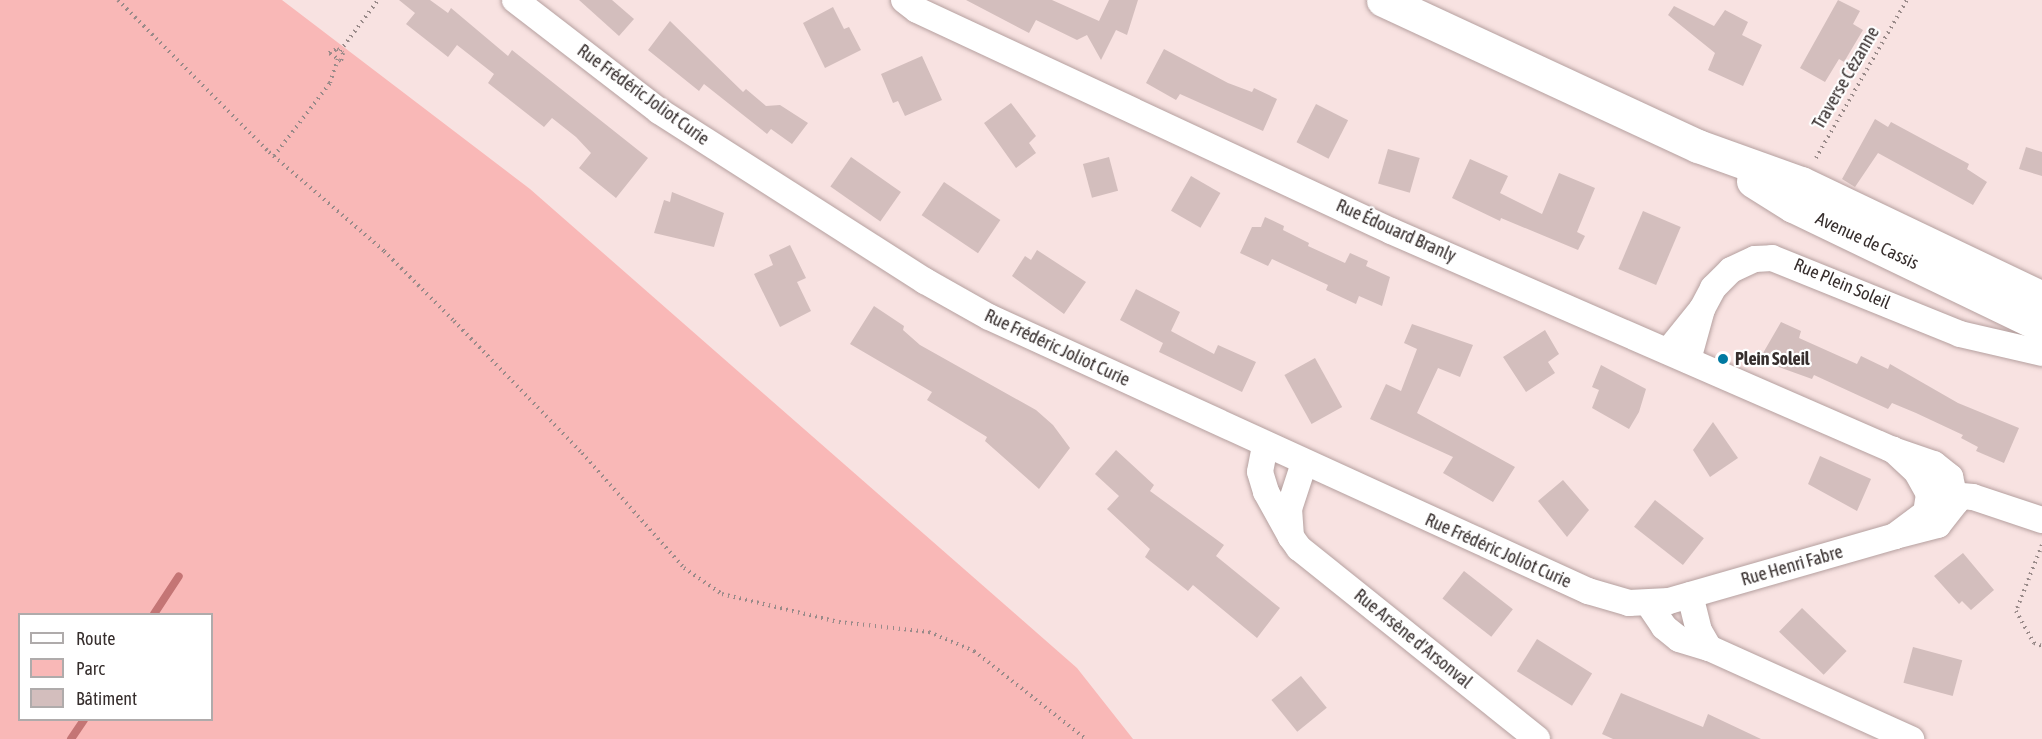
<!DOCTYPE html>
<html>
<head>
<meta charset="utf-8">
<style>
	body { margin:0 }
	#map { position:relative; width:2042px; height:739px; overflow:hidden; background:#f8e2e1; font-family:"Asap Condensed",sans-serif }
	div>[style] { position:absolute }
	.green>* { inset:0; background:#f9b8b7 }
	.stream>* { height:8px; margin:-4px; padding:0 4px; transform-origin:4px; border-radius:4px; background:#c47575 }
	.building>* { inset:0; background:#d3bebd; transform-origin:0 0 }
	.path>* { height:4px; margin-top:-2px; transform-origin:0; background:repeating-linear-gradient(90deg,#998a89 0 1.5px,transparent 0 6px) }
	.roads { filter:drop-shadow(0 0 2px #b5a09f) drop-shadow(0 0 2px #b5a09f) }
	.minor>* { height:26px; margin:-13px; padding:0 13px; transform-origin:13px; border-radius:13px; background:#fff }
	.secondary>* { height:33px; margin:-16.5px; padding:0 16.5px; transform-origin:16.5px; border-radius:16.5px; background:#fff }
	.dots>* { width:16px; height:16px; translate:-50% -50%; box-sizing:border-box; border:3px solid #fff; border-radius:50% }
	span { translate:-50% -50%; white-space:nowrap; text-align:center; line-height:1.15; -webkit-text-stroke:4.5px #fff; paint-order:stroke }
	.street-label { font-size:18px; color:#362e2d }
	.poi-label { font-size:18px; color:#362e2d; font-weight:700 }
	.left { translate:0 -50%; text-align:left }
	.legend { position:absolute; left:18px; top:613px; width:195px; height:108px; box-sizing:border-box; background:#fff; border:2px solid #afabab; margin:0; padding:8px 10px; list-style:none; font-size:18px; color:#362e2d }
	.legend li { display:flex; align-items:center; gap:12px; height:30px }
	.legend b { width:30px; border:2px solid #afabab }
</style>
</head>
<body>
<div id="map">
	<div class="green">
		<div style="clip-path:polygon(evenodd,0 0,282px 0,530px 189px,1077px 668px,1133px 739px,0 739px,0 0,212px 614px,212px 720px,20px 720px,20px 614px,212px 614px)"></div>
	</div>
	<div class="stream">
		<div style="left:154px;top:614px;width:45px;rotate:-56.7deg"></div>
		<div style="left:71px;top:739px;width:23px;rotate:-56deg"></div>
	</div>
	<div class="building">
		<div style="clip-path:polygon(399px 0,430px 0,448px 13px,451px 8px,508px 56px,512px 50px,648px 158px,616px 198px,579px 168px,591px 153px,576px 137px,552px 118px,544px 127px,488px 83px,494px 74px,457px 45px,448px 57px,406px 24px,415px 13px)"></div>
		<div style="clip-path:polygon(579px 0,612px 0,634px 19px,619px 36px)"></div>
		<div style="clip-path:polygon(966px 0,1052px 0,1099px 21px,1109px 0,1138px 0,1127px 35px,1116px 30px,1101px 60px,1087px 35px,1077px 40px,1036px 20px,1029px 33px)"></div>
		<div style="clip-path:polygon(1838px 0,1860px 11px,1853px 24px,1863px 30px,1844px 62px,1839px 59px,1825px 82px,1800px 68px)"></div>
		<div style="clip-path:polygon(1674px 6px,1714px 26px,1725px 10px,1748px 22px,1742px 35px,1762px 45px,1743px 86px,1708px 70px,1715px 53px,1668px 15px)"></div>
		<div style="clip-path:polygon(833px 7px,844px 29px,849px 27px,861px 50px,825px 68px,803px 23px)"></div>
		<div style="clip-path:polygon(670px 21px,743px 92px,746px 89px,766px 106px,780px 105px,808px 123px,792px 144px,771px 129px,767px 134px,704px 84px,699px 91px,648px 50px)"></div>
		<div style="clip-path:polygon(1164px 49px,1228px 83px,1252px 92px,1254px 88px,1277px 99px,1263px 131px,1180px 94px,1176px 100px,1146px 83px)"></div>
		<div style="clip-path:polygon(922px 56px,942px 100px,905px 116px,898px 101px,893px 103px,881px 74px)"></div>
		<div style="clip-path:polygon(1011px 103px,1036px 136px,1029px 143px,1036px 153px,1016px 168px,984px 123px)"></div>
		<div style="left:1316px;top:104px;width:36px;height:43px;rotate:27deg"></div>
		<div style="clip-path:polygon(1875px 119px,1888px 127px,1891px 122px,1969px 164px,1967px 169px,1987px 182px,1973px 205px,1878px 153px,1855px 187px,1842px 179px)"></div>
		<div style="clip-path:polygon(2026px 147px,2042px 152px,2042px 176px,2019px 169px)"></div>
		<div style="left:1388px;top:149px;width:33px;height:36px;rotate:16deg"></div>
		<div style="left:851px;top:157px;width:61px;height:36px;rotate:35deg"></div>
		<div style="left:1109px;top:157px;width:35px;height:27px;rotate:75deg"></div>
		<div style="clip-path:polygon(1470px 159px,1508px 176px,1500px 193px,1542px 214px,1559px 173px,1595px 188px,1577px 232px,1585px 236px,1578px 250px,1501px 218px,1500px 221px,1452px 198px)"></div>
		<div style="left:1191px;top:176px;width:34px;height:40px;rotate:30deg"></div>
		<div style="left:944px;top:182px;width:68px;height:40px;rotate:34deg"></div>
		<div style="clip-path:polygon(672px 192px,724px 213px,714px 247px,654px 233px,664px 200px,670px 202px)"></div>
		<div style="left:1643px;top:211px;width:41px;height:63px;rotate:23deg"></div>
		<div style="clip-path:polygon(1265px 217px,1284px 226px,1283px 230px,1309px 243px,1308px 246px,1345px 263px,1350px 253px,1368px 261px,1366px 266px,1390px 277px,1382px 306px,1359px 296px,1356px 304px,1326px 290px,1328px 285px,1272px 259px,1268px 266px,1240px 253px,1252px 227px,1261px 227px)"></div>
		<div style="clip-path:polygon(790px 245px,806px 278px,797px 282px,811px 311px,780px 327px,754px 274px,773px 265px,769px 255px)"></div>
		<div style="clip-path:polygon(1037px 250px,1086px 282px,1064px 314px,1012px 276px,1025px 256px,1031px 260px)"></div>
		<div style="clip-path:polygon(1136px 289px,1180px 312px,1171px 331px,1214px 354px,1218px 345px,1256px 362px,1242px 392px,1159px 352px,1163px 343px,1120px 320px)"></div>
		<div style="clip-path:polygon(874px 306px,904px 326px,903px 330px,920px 345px,1036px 410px,1053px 425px,1070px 448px,1039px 489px,985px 441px,987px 437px,927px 400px,932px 392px,850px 344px)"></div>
		<div style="clip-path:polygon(1781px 322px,1801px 331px,1799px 338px,1857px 364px,1861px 356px,1888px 369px,1890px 364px,1958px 403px,2019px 428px,2004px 463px,1976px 451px,1978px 447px,1961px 438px,1963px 435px,1916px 413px,1892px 403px,1888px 409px,1814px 375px,1812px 379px,1759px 360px)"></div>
		<div style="clip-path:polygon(1412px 324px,1473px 345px,1460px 377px,1438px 368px,1417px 413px,1515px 467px,1493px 502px,1443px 473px,1453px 457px,1370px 419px,1386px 384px,1401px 391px,1417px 349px,1404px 343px)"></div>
		<div style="clip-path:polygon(1545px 330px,1559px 354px,1548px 362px,1555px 373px,1526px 392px,1503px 357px)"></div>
		<div style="left:1315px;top:358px;width:56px;height:35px;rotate:61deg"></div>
		<div style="clip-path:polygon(1601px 365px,1646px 389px,1639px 412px,1629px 429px,1592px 408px,1599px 390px,1592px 387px)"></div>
		<div style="clip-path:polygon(1713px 422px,1738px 458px,1710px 477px,1693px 450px)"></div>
		<div style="clip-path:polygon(1116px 450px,1154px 485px,1150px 491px,1224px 545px,1216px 556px,1280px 608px,1257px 638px,1193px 585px,1188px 591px,1145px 557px,1150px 549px,1107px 509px,1119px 496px,1095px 474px)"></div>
		<div style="clip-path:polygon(1820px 456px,1871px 479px,1857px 511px,1808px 484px)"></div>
		<div style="clip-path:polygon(1563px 480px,1589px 510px,1567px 537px,1538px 501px)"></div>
		<div style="left:1655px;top:500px;width:62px;height:34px;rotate:38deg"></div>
		<div style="clip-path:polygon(1963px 553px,1994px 590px,1971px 610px,1962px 601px,1959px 604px,1934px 576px)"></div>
		<div style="left:1464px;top:571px;width:62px;height:35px;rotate:38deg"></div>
		<div style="left:1802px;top:608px;width:62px;height:33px;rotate:44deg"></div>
		<div style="left:1537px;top:639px;width:65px;height:38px;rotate:32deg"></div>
		<div style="left:1913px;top:647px;width:51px;height:37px;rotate:15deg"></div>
		<div style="left:1301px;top:676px;width:41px;height:38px;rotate:51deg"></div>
		<div style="clip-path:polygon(1621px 693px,1703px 727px,1708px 714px,1761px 739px,1613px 739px,1602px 734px)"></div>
	</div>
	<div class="path">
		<div style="left:118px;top:0;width:214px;rotate:45.2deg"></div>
		<div style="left:269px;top:152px;width:152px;rotate:40.7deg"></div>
		<div style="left:384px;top:251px;width:99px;rotate:45deg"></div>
		<div style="left:454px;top:321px;width:184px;rotate:45.9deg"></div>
		<div style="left:582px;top:453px;width:154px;rotate:48.4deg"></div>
		<div style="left:684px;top:568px;width:46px;rotate:34.4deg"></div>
		<div style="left:722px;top:594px;width:120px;rotate:13.5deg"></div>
		<div style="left:839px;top:622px;width:91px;rotate:6.3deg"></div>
		<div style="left:929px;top:632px;width:49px;rotate:22.9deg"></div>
		<div style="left:974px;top:651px;width:142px;rotate:38.2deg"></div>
		<div style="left:337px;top:49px;width:7px;rotate:34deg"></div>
		<div style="left:343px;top:53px;width:8px;rotate:104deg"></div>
		<div style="left:341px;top:61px;width:14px;rotate:-146deg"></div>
		<div style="left:329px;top:53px;width:9px;rotate:-27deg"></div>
		<div style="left:340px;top:51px;width:64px;rotate:-53.3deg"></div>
		<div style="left:274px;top:156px;width:92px;rotate:-52.5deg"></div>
		<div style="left:330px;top:83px;width:25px;rotate:-72deg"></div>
		<div style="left:1816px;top:158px;width:182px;rotate:-60.1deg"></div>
		<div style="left:2042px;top:545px;width:71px;rotate:111.5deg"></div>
		<div style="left:2016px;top:611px;width:37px;rotate:61deg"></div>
		<div style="left:2034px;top:643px;width:9px;rotate:21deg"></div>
	</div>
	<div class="roads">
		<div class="minor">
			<div style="left:515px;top:0;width:182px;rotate:37.6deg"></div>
			<div style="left:659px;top:111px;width:316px;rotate:32.6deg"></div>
			<div style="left:925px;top:281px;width:73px;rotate:29.4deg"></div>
			<div style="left:989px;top:317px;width:659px;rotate:24.58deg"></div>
			<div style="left:1588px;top:591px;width:43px;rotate:16.3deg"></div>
			<div style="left:1629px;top:603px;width:40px;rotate:-2.9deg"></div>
			<div style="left:1669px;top:601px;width:235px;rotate:-16deg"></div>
			<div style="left:904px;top:0;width:16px;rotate:38deg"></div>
			<div style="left:917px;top:10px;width:523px;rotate:25deg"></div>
			<div style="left:1391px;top:231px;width:548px;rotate:23.57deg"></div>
			<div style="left:1702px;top:309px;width:24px;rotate:-62deg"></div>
			<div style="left:1713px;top:288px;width:25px;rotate:-45deg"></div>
			<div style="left:1731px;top:270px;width:26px;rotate:-25deg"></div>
			<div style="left:1755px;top:259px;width:17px;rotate:-3deg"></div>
			<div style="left:1772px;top:258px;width:203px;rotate:22deg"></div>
			<div style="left:1960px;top:334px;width:84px;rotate:13deg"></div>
			<div style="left:1669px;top:350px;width:53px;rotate:-51.2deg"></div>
			<div style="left:1702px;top:309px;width:53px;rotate:105.4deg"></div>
			<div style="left:1265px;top:446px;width:26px;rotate:101deg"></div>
			<div style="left:1260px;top:472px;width:21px;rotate:73deg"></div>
			<div style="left:1266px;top:492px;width:51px;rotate:60.9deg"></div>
			<div style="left:1291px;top:537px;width:28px;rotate:-94deg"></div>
			<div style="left:1289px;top:509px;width:48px;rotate:-71.9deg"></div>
			<div style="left:1893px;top:450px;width:43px;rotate:18.9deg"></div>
			<div style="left:1934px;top:464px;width:21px;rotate:39deg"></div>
			<div style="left:1950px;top:477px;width:26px;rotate:77deg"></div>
			<div style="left:1956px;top:502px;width:29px;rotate:128deg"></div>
			<div style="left:1938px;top:525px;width:44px;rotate:165.7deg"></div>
			<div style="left:1895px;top:536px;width:39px;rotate:-37deg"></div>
			<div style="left:1926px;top:513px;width:19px;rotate:-81deg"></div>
			<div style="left:1929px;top:494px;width:25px;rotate:-119deg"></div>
			<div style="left:1917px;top:472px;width:33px;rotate:-137deg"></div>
			<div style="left:1939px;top:494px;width:34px;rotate:5deg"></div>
			<div style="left:1973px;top:497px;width:73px;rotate:18.4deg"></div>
			<div style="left:1291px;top:537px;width:14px;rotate:54deg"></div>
			<div style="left:1299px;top:548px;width:305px;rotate:38.7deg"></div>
			<div style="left:1648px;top:603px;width:29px;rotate:56deg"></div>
			<div style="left:1664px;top:627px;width:19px;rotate:39deg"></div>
			<div style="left:1679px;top:639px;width:31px;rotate:17deg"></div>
			<div style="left:1709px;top:648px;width:20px;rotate:-120deg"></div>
			<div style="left:1699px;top:631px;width:37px;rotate:-104deg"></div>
			<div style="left:1709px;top:648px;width:222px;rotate:24.3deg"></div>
		</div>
		<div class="secondary">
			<div style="left:1383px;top:0;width:347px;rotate:24.9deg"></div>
			<div style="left:1698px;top:146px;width:109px;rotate:19.8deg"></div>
			<div style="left:1801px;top:183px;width:267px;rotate:25.5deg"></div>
			<div style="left:1753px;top:181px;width:47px;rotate:32deg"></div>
			<div style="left:1793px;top:206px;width:276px;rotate:25.7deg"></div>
		</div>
	</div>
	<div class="dots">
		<div style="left:1723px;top:359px;background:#0079a1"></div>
	</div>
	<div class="street-label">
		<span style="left:1846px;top:78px;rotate:-60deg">Traverse Cézanne</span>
		<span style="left:643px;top:95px;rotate:36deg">Rue Frédéric Joliot Curie</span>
		<span style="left:1396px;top:231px;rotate:24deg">Rue Édouard Branly</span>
		<span style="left:1867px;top:241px;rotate:25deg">Avenue de Cassis</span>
		<span style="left:1842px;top:284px;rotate:23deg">Rue Plein Soleil</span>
		<span style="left:1057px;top:348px;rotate:25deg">Rue Frédéric Joliot Curie</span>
		<span style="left:1498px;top:551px;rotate:24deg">Rue Frédéric Joliot Curie</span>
		<span style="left:1792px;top:566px;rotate:-16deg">Rue Henri Fabre</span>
		<span style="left:1413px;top:639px;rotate:39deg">Rue Arsène d'Arsonval</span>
	</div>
	<div class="poi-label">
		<span class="left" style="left:1735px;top:359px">Plein Soleil</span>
	</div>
	<ul class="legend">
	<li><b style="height:8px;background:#fff"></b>Route</li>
	<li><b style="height:16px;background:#f9b8b7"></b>Parc</li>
	<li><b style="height:16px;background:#d3bebd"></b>Bâtiment</li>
	</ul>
</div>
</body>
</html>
